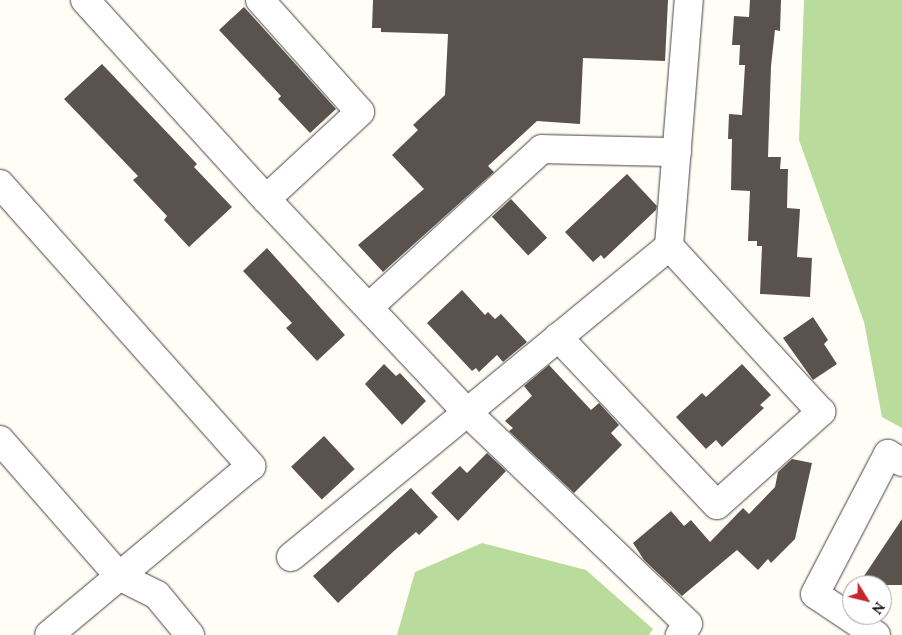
<!DOCTYPE html>
<html>
<head>
<meta charset="utf-8">
<style>
	body { margin:0 }
	#map { position:relative; width:902px; height:635px; overflow:hidden; background:#fffdf5; font-family:Lora,serif }
	div>[style] { position:absolute }
	.forest>* { inset:0; background:#b9dc9c }
	.building>* { inset:0; background:#5a524d; transform-origin:0 0 }
	.roads { filter:drop-shadow(0 0 1px #444) drop-shadow(0 0 1px #444) }
	.street>* { height:28px; margin:-14px; padding:0 14px; transform-origin:14px; border-radius:14px; background:#fff }
	span { translate:-50% -50%; white-space:nowrap; text-align:center; line-height:1.15; -webkit-text-stroke:5px #fff; paint-order:stroke }
	.north { position:absolute; left:842px; top:575px; width:50px; height:50px; box-sizing:border-box; background:#fff; border:1px solid #a0a0a0; border-radius:50%; rotate:126deg; font-size:14px; font-weight:700; line-height:20px; text-align:center; color:#111 }
	.north::after { content:''; display:block; margin:auto; width:18px; height:22px; background:#c4262e; clip-path:polygon(50% 0,100% 100%,50% 72%,0 100%) }
</style>
</head>
<body>
<div id="map">
	<div class="forest">
		<div style="clip-path:polygon(804px 0,902px 0,902px 428px,882px 417px,864px 322px,799px 140px)"></div>
		<div style="clip-path:polygon(482px 543px,586px 570px,653px 629px,649px 635px,397px 635px,415px 572px)"></div>
	</div>
	<div class="building">
		<div style="clip-path:polygon(373px 0,668px 0,665px 61px,583px 58px,580px 124px,537px 121px,488px 166px,494px 172px,383px 272px,358px 245px,424px 189px,392px 155px,418px 130px,413px 125px,445px 95px,448px 34px,381px 32px,381px 28px,372px 28px)"></div>
		<div style="clip-path:polygon(750px 0,781px 0,780px 31px,775px 30px,771px 66px,768px 157px,781px 157px,780px 169px,788px 169px,787px 208px,800px 209px,797px 257px,812px 258px,810px 297px,760px 294px,762px 246px,757px 246px,757px 241px,748px 241px,750px 191px,731px 190px,732px 139px,728px 139px,729px 114px,742px 115px,745px 65px,739px 65px,740px 45px,732px 45px,734px 16px,749px 17px)"></div>
		<div style="clip-path:polygon(244px 7px,336px 109px,310px 133px,278px 99px,281px 96px,219px 30px)"></div>
		<div style="clip-path:polygon(102px 64px,197px 164px,194px 167px,232px 207px,189px 247px,164px 220px,167px 216px,133px 180px,138px 176px,64px 99px)"></div>
		<div style="clip-path:polygon(627px 174px,657px 206px,656px 210px,604px 259px,601px 255px,593px 262px,565px 232px)"></div>
		<div style="left:511px;top:199px;width:53px;height:26px;rotate:47deg"></div>
		<div style="clip-path:polygon(267px 248px,345px 335px,317px 361px,286px 328px,292px 323px,243px 271px)"></div>
		<div style="clip-path:polygon(462px 290px,485px 315px,488px 312px,495px 319px,501px 314px,527px 342px,503px 362px,497px 355px,479px 372px,476px 368px,472px 371px,427px 323px)"></div>
		<div style="clip-path:polygon(813px 317px,828px 340px,824px 344px,837px 364px,813px 380px,783px 338px)"></div>
		<div style="clip-path:polygon(384px 364px,396px 376px,400px 373px,426px 401px,402px 425px,365px 384px)"></div>
		<div style="clip-path:polygon(742px 364px,771px 395px,760px 405px,764px 408px,722px 447px,716px 440px,706px 449px,676px 417px,702px 393px,706px 397px)"></div>
		<div style="clip-path:polygon(549px 365px,591px 410px,599px 403px,619px 425px,611px 433px,622px 445px,574px 493px,509px 431px,513px 428px,505px 421px,532px 396px,524px 386px)"></div>
		<div style="left:324px;top:436px;width:45px;height:45px;rotate:47deg"></div>
		<div style="clip-path:polygon(487px 453px,506px 471px,458px 521px,431px 493px,460px 466px,467px 473px)"></div>
		<div style="clip-path:polygon(792px 459px,812px 463px,795px 539px,771px 563px,768px 559px,758px 570px,737px 550px,682px 596px,644px 560px,633px 543px,671px 511px,684px 526px,691px 520px,710px 542px,743px 508px,749px 514px,775px 487px,778px 472px)"></div>
		<div style="clip-path:polygon(411px 488px,438px 517px,419px 535px,416px 532px,395px 550px,338px 603px,313px 576px)"></div>
		<div style="clip-path:polygon(902px 519px,902px 585px,858px 585px)"></div>
	</div>
	<div class="roads">
		<div class="street">
			<div style="left:85px;top:0;width:269px;rotate:47.7deg"></div>
			<div style="left:266px;top:199px;width:293px;rotate:46.7deg"></div>
			<div style="left:467px;top:412px;width:306px;rotate:43.8deg"></div>
			<div style="left:688px;top:624px;width:14px;rotate:126deg"></div>
			<div style="left:260px;top:0;width:150px;rotate:48.2deg"></div>
			<div style="left:360px;top:112px;width:128px;rotate:137.2deg"></div>
			<div style="left:0;top:184px;width:378px;rotate:48.3deg"></div>
			<div style="left:251px;top:466px;width:263px;rotate:140.1deg"></div>
			<div style="left:369px;top:307px;width:234px;rotate:-42.4deg"></div>
			<div style="left:542px;top:149px;width:135px;rotate:1.3deg"></div>
			<div style="left:558px;top:337px;width:231px;rotate:46.6deg"></div>
			<div style="left:717px;top:505px;width:140px;rotate:-41.8deg"></div>
			<div style="left:821px;top:412px;width:225px;rotate:-132.5deg"></div>
			<div style="left:0;top:440px;width:181px;rotate:48.8deg"></div>
			<div style="left:119px;top:576px;width:42px;rotate:26.6deg"></div>
			<div style="left:157px;top:595px;width:52px;rotate:50.5deg"></div>
			<div style="left:291px;top:557px;width:489px;rotate:-39.4deg"></div>
			<div style="left:669px;top:246px;width:247px;rotate:-85.4deg"></div>
			<div style="left:876px;top:635px;width:73px;rotate:-146.1deg"></div>
			<div style="left:815px;top:594px;width:158px;rotate:-62.5deg"></div>
			<div style="left:888px;top:454px;width:16px;rotate:30deg"></div>
		</div>
	</div>
	<div class="north">N</div>
</div>
</body>
</html>
